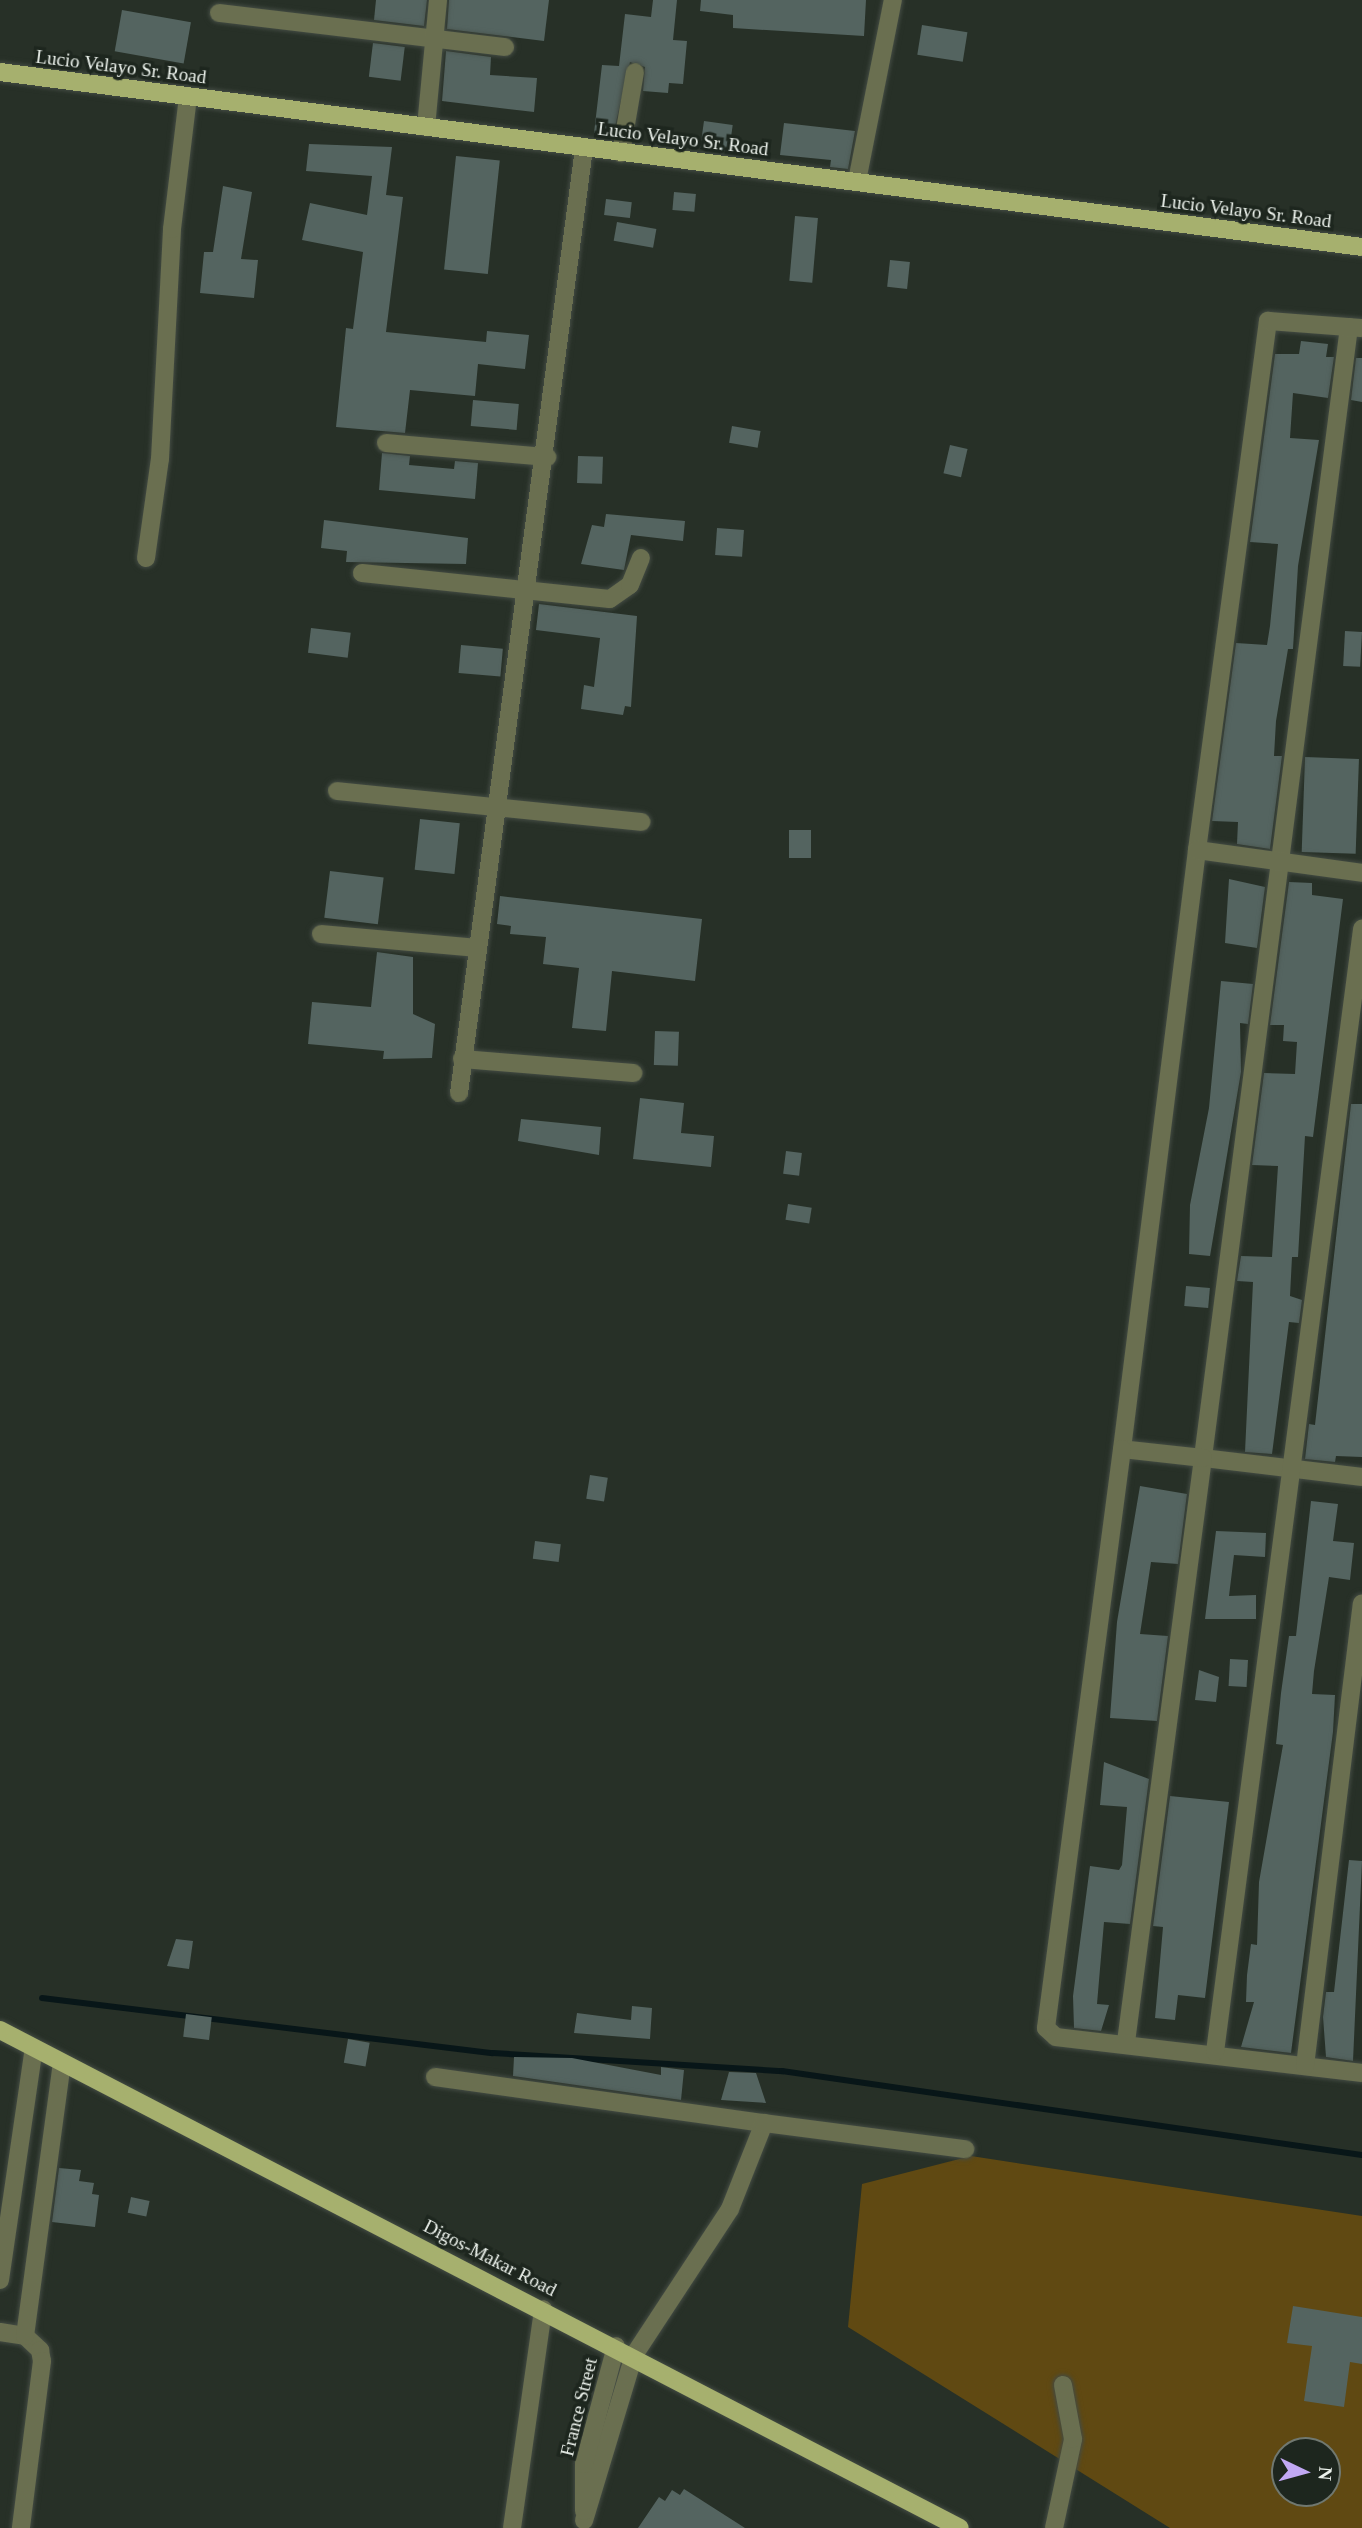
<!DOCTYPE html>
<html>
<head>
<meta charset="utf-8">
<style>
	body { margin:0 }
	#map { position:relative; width:1362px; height:2528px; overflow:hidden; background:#273027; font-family:Georgia,serif }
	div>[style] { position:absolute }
	.green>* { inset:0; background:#604912 }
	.stream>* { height:6px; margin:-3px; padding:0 3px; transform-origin:3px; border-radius:3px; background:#081618 }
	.building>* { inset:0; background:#546460; transform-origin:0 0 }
	.roads { filter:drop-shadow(0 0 2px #434b43) drop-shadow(0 0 2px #434b43) }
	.minor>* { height:18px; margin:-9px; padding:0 9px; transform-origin:9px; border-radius:9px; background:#6a6f50 }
	.major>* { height:18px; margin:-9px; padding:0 9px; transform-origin:9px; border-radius:9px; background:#a6b06e }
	span { translate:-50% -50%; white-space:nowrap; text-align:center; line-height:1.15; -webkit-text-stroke:7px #1d261e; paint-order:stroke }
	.street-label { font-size:19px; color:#ecf2ec }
	.north { position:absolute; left:1271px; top:2437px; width:70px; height:70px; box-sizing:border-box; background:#1d261e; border:2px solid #707870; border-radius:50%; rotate:95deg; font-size:19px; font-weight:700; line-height:28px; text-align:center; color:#ecf2ec }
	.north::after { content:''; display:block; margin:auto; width:24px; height:32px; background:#c1a8f3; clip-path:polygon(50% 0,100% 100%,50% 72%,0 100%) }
</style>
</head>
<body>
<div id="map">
	<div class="green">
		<div style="clip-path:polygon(evenodd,971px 2156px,1362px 2216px,1362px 2528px,1170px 2528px,848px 2327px,862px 2184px,971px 2156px,1285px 2451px,1327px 2451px,1327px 2493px,1285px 2493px,1285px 2451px)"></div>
	</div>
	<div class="stream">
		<div style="left:42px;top:1998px;width:454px;rotate:7deg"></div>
		<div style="left:493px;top:2053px;width:290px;rotate:3.6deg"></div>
		<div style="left:782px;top:2071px;width:586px;rotate:8.24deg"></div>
	</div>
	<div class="building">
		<div style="clip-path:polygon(376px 0,427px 0,424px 26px,374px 20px)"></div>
		<div style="clip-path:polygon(449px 0,549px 0,544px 41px,447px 29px)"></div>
		<div style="clip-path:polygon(653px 0,677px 0,673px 40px,687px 41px,683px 84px,669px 83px,668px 93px,643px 91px,645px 67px,630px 62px,613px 135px,594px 133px,602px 65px,619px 66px,625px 14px,651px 17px)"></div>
		<div style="clip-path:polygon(701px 0,866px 0,864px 36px,733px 28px,733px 15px,700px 11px)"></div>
		<div style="left:122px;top:10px;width:70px;height:42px;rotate:10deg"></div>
		<div style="left:922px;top:25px;width:46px;height:30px;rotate:9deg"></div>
		<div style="left:373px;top:43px;width:32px;height:34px;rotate:7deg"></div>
		<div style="clip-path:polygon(446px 51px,491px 57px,490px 75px,537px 78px,534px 112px,442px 101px)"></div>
		<div style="left:704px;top:121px;width:29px;height:27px;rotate:8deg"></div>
		<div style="clip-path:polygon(784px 123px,855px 131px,848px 169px,830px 167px,831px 160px,780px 155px)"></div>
		<div style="clip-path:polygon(309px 144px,392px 147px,386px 195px,403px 197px,386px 332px,486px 342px,487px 331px,529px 335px,525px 369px,478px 364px,475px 396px,410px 390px,405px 433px,336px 427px,346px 328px,353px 329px,363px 252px,302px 240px,310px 203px,367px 215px,372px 176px,306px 171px)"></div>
		<div style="left:456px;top:156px;width:44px;height:114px;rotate:6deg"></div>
		<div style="clip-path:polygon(223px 186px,252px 192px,241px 259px,258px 260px,254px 298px,200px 293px,204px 252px,213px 252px)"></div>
		<div style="left:674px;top:192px;width:22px;height:18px;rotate:5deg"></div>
		<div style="left:606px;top:199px;width:26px;height:16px;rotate:7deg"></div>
		<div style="left:795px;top:216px;width:23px;height:65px;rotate:5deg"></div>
		<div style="left:617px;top:222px;width:40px;height:19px;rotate:10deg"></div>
		<div style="left:890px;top:260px;width:20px;height:27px;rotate:6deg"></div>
		<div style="clip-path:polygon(1301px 341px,1328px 344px,1326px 357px,1334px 357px,1328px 398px,1293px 393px,1290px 438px,1319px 440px,1298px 566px,1293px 649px,1288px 649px,1276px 721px,1274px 756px,1282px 756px,1270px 849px,1237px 844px,1238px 822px,1212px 821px,1236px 643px,1267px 645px,1270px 626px,1278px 544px,1250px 542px,1275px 354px,1299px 354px)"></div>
		<div style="clip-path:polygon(1356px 358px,1362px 358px,1362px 402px,1351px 400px)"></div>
		<div style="left:473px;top:400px;width:46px;height:26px;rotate:5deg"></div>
		<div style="left:732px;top:426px;width:29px;height:17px;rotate:10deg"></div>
		<div style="left:950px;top:445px;width:18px;height:29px;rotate:13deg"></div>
		<div style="clip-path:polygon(382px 453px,410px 456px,409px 465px,454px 469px,455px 461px,478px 463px,475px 499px,379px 490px)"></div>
		<div style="left:578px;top:456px;width:25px;height:27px;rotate:2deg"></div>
		<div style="clip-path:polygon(606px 514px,685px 521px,683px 541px,631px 535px,624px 570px,581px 564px,592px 525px,604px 527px)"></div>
		<div style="clip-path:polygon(324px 520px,468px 538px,466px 564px,346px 562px,347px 551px,321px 548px)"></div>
		<div style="left:717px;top:528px;width:27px;height:27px;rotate:4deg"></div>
		<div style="clip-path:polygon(539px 604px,637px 616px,631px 707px,625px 706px,623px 715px,581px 709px,584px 685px,594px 687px,600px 638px,536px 630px)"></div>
		<div style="left:311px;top:628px;width:40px;height:25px;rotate:7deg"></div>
		<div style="left:1345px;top:631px;width:17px;height:35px;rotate:3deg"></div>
		<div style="left:461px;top:645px;width:42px;height:28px;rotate:5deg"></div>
		<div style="left:1305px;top:757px;width:54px;height:95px;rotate:2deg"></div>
		<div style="left:420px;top:819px;width:40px;height:51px;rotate:6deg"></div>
		<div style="left:789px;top:830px;width:22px;height:28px"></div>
		<div style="left:330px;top:871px;width:54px;height:47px;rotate:7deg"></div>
		<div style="clip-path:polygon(1229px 879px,1265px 887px,1257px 948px,1225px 943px)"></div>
		<div style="clip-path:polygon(1289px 882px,1312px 883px,1312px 895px,1343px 899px,1313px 1137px,1305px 1136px,1298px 1257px,1292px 1257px,1290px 1296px,1302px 1300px,1299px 1323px,1289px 1322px,1272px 1454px,1245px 1452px,1253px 1282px,1237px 1281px,1241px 1256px,1272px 1257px,1278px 1166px,1252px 1165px,1264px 1073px,1295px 1074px,1297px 1042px,1283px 1041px,1284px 1025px,1270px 1025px)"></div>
		<div style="clip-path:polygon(500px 896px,702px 919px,695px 981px,612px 971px,606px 1031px,572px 1028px,579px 968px,543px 964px,546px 937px,510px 934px,511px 926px,497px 924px)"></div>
		<div style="clip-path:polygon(377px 952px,413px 957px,413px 1014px,435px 1024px,432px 1058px,383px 1059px,384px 1051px,308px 1044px,312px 1002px,371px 1007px)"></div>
		<div style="clip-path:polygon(1221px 981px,1253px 984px,1248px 1024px,1240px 1023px,1241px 1072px,1210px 1256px,1189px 1254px,1190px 1205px,1209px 1108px)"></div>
		<div style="left:655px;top:1031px;width:24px;height:34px;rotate:2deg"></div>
		<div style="clip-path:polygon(640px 1098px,684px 1103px,681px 1133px,714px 1136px,711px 1167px,633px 1159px)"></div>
		<div style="clip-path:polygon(1351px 1104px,1362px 1104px,1362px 1457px,1336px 1456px,1335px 1462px,1305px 1459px,1309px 1424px,1315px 1425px)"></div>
		<div style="clip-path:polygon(521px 1119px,601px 1127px,599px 1155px,518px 1141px)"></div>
		<div style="left:786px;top:1151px;width:16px;height:23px;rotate:7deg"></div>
		<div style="left:788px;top:1204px;width:24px;height:16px;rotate:9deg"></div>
		<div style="left:1186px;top:1286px;width:24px;height:20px;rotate:5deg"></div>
		<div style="left:590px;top:1475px;width:18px;height:24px;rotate:9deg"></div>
		<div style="clip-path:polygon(1140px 1486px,1187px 1494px,1178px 1564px,1151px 1562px,1140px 1634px,1168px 1636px,1157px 1721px,1110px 1718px,1117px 1622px)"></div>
		<div style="clip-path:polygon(1311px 1501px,1338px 1504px,1333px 1541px,1354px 1543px,1350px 1580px,1329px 1577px,1314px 1671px,1312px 1694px,1335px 1695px,1333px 1732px,1291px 2053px,1241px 2047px,1254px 2002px,1246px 2002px,1247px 1975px,1251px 1944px,1257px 1945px,1259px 1882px,1283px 1745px,1276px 1744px,1281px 1693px,1289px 1636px,1296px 1636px)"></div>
		<div style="clip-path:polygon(1216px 1531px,1266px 1533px,1265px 1557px,1234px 1555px,1229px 1596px,1256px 1595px,1256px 1619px,1205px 1619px)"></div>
		<div style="left:535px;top:1541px;width:26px;height:18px;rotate:7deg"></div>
		<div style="left:1230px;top:1659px;width:18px;height:27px;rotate:3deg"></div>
		<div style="clip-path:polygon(1199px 1670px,1219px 1677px,1216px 1702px,1195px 1700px)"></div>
		<div style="clip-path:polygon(1104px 1762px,1149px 1779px,1130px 1924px,1104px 1922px,1097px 2004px,1109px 2005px,1101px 2031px,1074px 2028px,1073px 1996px,1090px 1866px,1119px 1870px,1122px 1865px,1127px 1807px,1100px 1805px)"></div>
		<div style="clip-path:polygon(1170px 1796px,1229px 1802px,1205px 1998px,1178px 1995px,1175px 2020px,1155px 2018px,1163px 1927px,1153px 1926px)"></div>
		<div style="clip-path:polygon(1349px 1860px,1362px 1861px,1353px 2061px,1326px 2057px,1323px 2017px,1326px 1992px,1334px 1992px)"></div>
		<div style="clip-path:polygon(176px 1939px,193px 1941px,189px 1969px,167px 1966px)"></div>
		<div style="clip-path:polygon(632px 2006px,652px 2008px,650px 2039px,574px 2033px,577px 2013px,631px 2020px)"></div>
		<div style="left:186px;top:2014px;width:26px;height:23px;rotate:7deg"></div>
		<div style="left:348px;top:2039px;width:22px;height:24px;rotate:10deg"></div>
		<div style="clip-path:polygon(514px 2057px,572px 2058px,661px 2075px,661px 2067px,684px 2070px,681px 2100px,513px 2076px)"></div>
		<div style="clip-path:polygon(729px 2072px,756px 2073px,766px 2103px,721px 2100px)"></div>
		<div style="clip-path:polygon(59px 2168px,81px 2170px,79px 2181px,94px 2183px,92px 2194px,99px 2195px,95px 2227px,52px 2222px)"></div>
		<div style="left:131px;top:2197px;width:19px;height:16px;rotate:12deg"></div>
		<div style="clip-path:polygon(1293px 2306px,1362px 2317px,1362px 2364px,1350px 2362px,1344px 2407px,1304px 2401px,1312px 2346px,1287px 2343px)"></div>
		<div style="clip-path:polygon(684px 2489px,745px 2528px,638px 2528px,659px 2497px,665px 2501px,672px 2490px,680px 2495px)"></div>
	</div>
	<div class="roads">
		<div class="minor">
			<div style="left:219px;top:13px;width:288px;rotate:6.8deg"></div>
			<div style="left:426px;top:127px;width:128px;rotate:-84.6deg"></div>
			<div style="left:621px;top:153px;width:82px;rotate:-80.2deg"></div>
			<div style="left:857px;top:181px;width:185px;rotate:-78.8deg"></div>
			<div style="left:1349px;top:327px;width:1140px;rotate:97.36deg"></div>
			<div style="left:1203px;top:1458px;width:160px;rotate:6.8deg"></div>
			<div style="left:386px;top:443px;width:162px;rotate:5deg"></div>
			<div style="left:146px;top:558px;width:100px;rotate:-82deg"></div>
			<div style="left:160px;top:459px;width:230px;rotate:-87deg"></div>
			<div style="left:172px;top:229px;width:133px;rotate:-83.1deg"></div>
			<div style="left:362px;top:573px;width:249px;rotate:6deg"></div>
			<div style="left:610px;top:599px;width:24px;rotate:-35deg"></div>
			<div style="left:630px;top:585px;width:29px;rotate:-68deg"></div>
			<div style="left:337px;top:791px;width:306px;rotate:5.8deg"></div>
			<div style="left:1197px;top:850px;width:534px;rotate:-82.36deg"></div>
			<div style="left:1268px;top:321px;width:94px;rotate:4.3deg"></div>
			<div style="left:321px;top:934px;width:157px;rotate:5.1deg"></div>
			<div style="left:462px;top:1059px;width:172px;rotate:4.7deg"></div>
			<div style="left:459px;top:1093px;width:952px;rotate:-82.46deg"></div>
			<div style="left:1122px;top:1449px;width:604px;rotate:-82.86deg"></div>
			<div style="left:1197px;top:850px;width:167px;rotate:7.9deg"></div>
			<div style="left:1126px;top:2042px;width:589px;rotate:-82.49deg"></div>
			<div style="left:1203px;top:1458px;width:81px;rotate:-173.7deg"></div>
			<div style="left:1122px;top:1449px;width:584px;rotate:97.48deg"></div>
			<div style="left:1046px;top:2028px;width:13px;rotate:42deg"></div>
			<div style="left:1056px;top:2037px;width:308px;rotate:6.7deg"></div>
			<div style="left:1215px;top:2052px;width:1133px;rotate:-82.54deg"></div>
			<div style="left:1305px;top:2066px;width:466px;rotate:-83deg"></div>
			<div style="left:435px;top:2077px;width:332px;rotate:8deg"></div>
			<div style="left:764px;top:2123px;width:92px;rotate:111.6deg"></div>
			<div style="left:730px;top:2209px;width:175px;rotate:123.3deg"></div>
			<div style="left:634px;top:2355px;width:173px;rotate:106.8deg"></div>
			<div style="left:764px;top:2123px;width:203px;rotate:7.4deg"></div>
			<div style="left:0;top:2280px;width:234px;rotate:-81.7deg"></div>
			<div style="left:0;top:2332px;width:25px;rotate:9deg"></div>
			<div style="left:25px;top:2336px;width:21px;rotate:43deg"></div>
			<div style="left:40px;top:2350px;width:11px;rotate:80deg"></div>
			<div style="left:42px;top:2361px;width:168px;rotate:97.2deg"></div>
			<div style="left:25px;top:2336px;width:275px;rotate:-82.3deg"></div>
			<div style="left:584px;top:2511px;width:47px;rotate:-90deg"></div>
			<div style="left:584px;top:2464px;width:122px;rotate:-74.8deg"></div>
			<div style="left:512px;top:2528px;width:221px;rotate:-81.9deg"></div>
			<div style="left:1054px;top:2528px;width:91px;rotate:-77.9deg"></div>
			<div style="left:1073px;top:2439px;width:55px;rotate:-100.5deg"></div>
		</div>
		<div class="major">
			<div style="left:0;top:72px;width:1373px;rotate:7.32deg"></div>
			<div style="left:0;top:2030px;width:1081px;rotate:27.42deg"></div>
		</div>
	</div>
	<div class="street-label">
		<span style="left:121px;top:67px;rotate:7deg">Lucio Velayo Sr. Road</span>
		<span style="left:683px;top:139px;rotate:7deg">Lucio Velayo Sr. Road</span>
		<span style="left:1246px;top:211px;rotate:7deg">Lucio Velayo Sr. Road</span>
		<span style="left:490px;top:2258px;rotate:27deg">Digos-Makar Road</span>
		<span style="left:579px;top:2407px;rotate:-76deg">France Street</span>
	</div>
	<div class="north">N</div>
</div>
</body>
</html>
